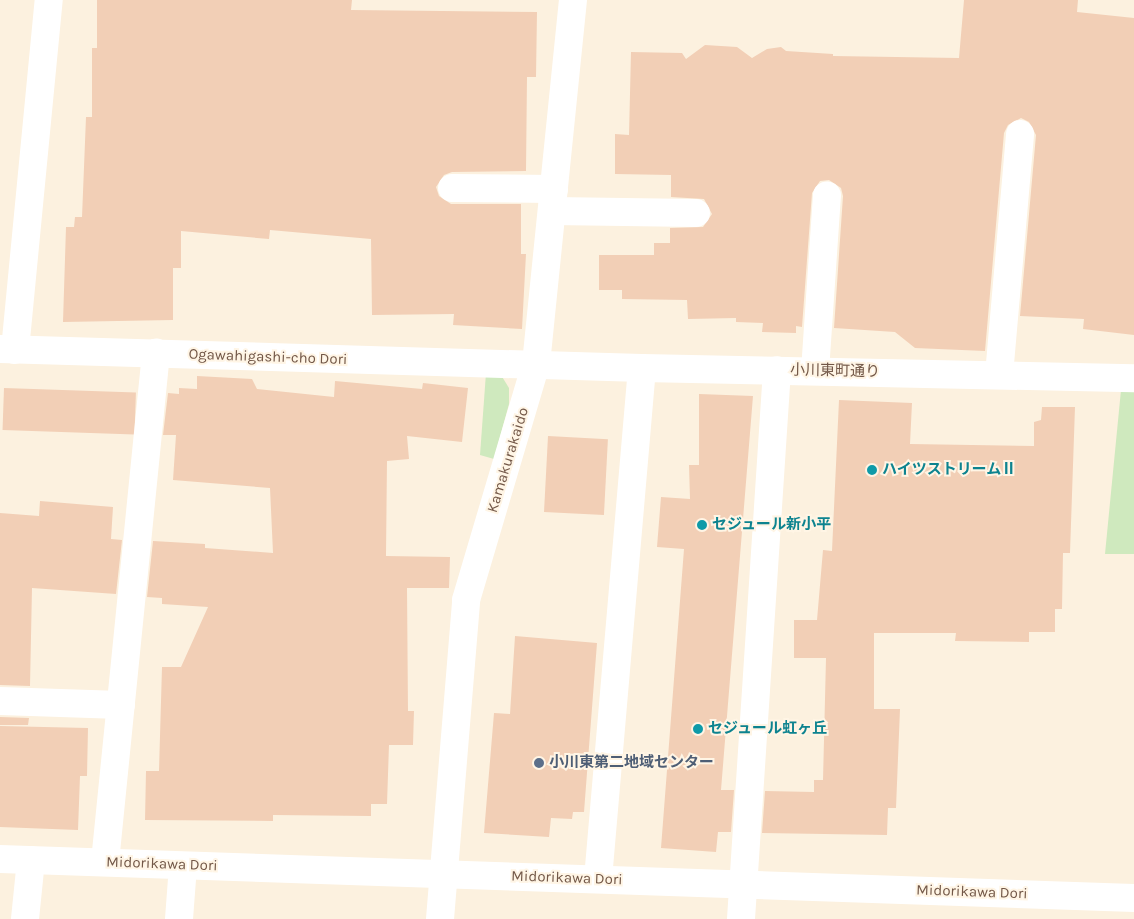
<!DOCTYPE html>
<html>
<head>
<meta charset="utf-8">
<style>
	body { margin:0 }
	#map { position:relative; width:1134px; height:919px; overflow:hidden; background:#fcf1df; font-family:Karla,"Noto Sans JP",sans-serif }
	div>[style] { position:absolute }
	.green>* { inset:0; background:#cfe9be }
	.building>* { inset:0; background:#f2cfb6; transform-origin:0 0 }
	.minor>* { height:28px; margin:-14px; padding:0 14px; transform-origin:14px; border-radius:14px; background:#fff }
	.dots>* { width:14px; height:14px; translate:-50% -50%; box-sizing:border-box; border:2px solid #fff5e5; border-radius:50% }
	span { translate:-50% -50%; white-space:nowrap; text-align:center; line-height:1.15; -webkit-text-stroke:4px #fff5e5; paint-order:stroke }
	.street-label { font-size:15px; color:#725747 }
	.culture-label { font-size:15px; color:#0d838f; font-weight:700 }
	.left { translate:0 -50%; text-align:left }
	.service-label { font-size:15px; color:#4e5e75; font-weight:700 }
</style>
</head>
<body>
<div id="map">
	<div class="green">
		<div style="clip-path:polygon(486px 373px,501px 375px,509px 388px,509px 404px,494px 459px,480px 455px)"></div>
		<div style="clip-path:polygon(1121px 390px,1134px 391px,1134px 554px,1105px 554px)"></div>
	</div>
	<div class="building">
		<div style="clip-path:polygon(97px 0,352px 0,351px 10px,537px 12px,536px 77px,527px 77px,526px 171px,452px 172px,444px 175px,436px 187px,439px 196px,451px 204px,521px 204px,521px 254px,526px 254px,522px 329px,453px 325px,454px 314px,372px 315px,371px 239px,270px 230px,269px 239px,181px 231px,181px 268px,173px 268px,173px 320px,63px 322px,66px 227px,74px 227px,75px 217px,82px 217px,86px 117px,92px 117px,92px 48px,97px 48px)"></div>
		<div style="clip-path:polygon(964px 0,1078px 0,1077px 12px,1134px 18px,1134px 335px,1083px 329px,1084px 319px,1020px 316px,1036px 135px,1029px 122px,1021px 118px,1008px 125px,1004px 133px,985px 351px,915px 348px,895px 332px,834px 328px,843px 196px,841px 188px,829px 180px,820px 181px,812px 193px,802px 327px,796px 326px,796px 333px,762px 332px,763px 323px,736px 322px,736px 318px,688px 319px,687px 300px,622px 299px,622px 290px,599px 290px,599px 255px,654px 255px,654px 243px,670px 243px,670px 228px,703px 227px,712px 214px,704px 199px,671px 197px,671px 175px,615px 174px,615px 134px,629px 135px,631px 52px,682px 53px,686px 59px,705px 45px,737px 47px,752px 58px,767px 49px,781px 47px,786px 51px,833px 54px,833px 56px,959px 58px)"></div>
		<div style="clip-path:polygon(197px 376px,252px 379px,257px 389px,334px 397px,335px 381px,422px 389px,423px 383px,468px 388px,462px 442px,407px 436px,409px 459px,387px 461px,386px 556px,450px 557px,449px 588px,407px 588px,408px 711px,414px 711px,413px 745px,389px 745px,387px 804px,371px 804px,371px 816px,273px 815px,273px 821px,145px 820px,146px 771px,159px 771px,162px 667px,181px 667px,208px 607px,162px 604px,162px 598px,147px 597px,153px 541px,205px 544px,205px 548px,273px 553px,270px 488px,173px 480px,176px 435px,163px 435px,168px 393px,179px 394px,179px 388px,197px 389px)"></div>
		<div style="left:4px;top:388px;width:132px;height:42px;rotate:2deg"></div>
		<div style="clip-path:polygon(699px 394px,753px 396px,721px 790px,734px 790px,731px 832px,718px 832px,716px 852px,661px 848px,684px 549px,657px 547px,661px 497px,690px 499px,689px 465px,699px 465px)"></div>
		<div style="clip-path:polygon(839px 400px,912px 403px,910px 444px,1034px 446px,1034px 422px,1041px 420px,1042px 407px,1075px 407px,1070px 553px,1063px 553px,1062px 609px,1055px 609px,1055px 632px,1029px 632px,1029px 642px,955px 641px,956px 633px,874px 633px,874px 709px,900px 709px,896px 808px,888px 808px,887px 835px,762px 833px,765px 791px,814px 792px,814px 780px,823px 780px,826px 658px,794px 658px,794px 620px,817px 620px,823px 550px,832px 551px)"></div>
		<div style="left:548px;top:436px;width:60px;height:76px;rotate:3deg"></div>
		<div style="clip-path:polygon(40px 501px,113px 507px,111px 539px,122px 540px,116px 594px,32px 588px,30px 686px,0 685px,0 513px,39px 516px)"></div>
		<div style="clip-path:polygon(515px 636px,597px 643px,584px 812px,573px 812px,572px 819px,551px 818px,549px 837px,484px 833px,494px 713px,510px 714px)"></div>
		<div style="clip-path:polygon(0 717px,29px 718px,28px 725px,0 725px)"></div>
		<div style="clip-path:polygon(0 726px,88px 728px,87px 776px,80px 776px,78px 830px,0 827px)"></div>
	</div>
	<div class="minor">
		<div style="left:452px;top:188px;width:102px;rotate:0.6deg"></div>
		<div style="left:552px;top:211px;width:144px;rotate:0.8deg"></div>
		<div style="left:0;top:349px;width:642px;rotate:1.7deg"></div>
		<div style="left:642px;top:368px;width:492px;rotate:1.2deg"></div>
		<div style="left:15px;top:350px;width:352px;rotate:-84.5deg"></div>
		<div style="left:815px;top:371px;width:176px;rotate:-86.1deg"></div>
		<div style="left:999px;top:375px;width:242px;rotate:-85deg"></div>
		<div style="left:0;top:701px;width:121px;rotate:1.9deg"></div>
		<div style="left:0;top:859px;width:1135px;rotate:1.97deg"></div>
		<div style="left:105px;top:862px;width:512px;rotate:-84.28deg"></div>
		<div style="left:598px;top:879px;width:513px;rotate:-85.08deg"></div>
		<div style="left:25px;top:919px;width:59px;rotate:-84.2deg"></div>
		<div style="left:179px;top:919px;width:53px;rotate:-85.7deg"></div>
		<div style="left:440px;top:919px;width:320px;rotate:-85.3deg"></div>
		<div style="left:466px;top:600px;width:246px;rotate:-73.5deg"></div>
		<div style="left:536px;top:364px;width:366px;rotate:-84.2deg"></div>
		<div style="left:741px;top:919px;width:550px;rotate:-86.25deg"></div>
	</div>
	<div class="dots">
		<div style="left:872px;top:470px;background:#0f9aa8"></div>
		<div style="left:702px;top:525px;background:#0f9aa8"></div>
		<div style="left:698px;top:729px;background:#0f9aa8"></div>
		<div style="left:539px;top:763px;background:#5c6f8a"></div>
	</div>
	<div class="street-label">
		<span style="left:268px;top:357px;rotate:2deg">Ogawahigashi-cho Dori</span>
		<span style="left:835px;top:371px;rotate:1deg">小川東町通り</span>
		<span style="left:508px;top:460px;rotate:-73deg">Kamakurakaido</span>
		<span style="left:162px;top:864px;rotate:2deg">Midorikawa Dori</span>
		<span style="left:567px;top:878px;rotate:2deg">Midorikawa Dori</span>
		<span style="left:972px;top:892px;rotate:2deg">Midorikawa Dori</span>
	</div>
	<div class="culture-label">
		<span class="left" style="left:882px;top:470px">ハイツストリームⅡ</span>
		<span class="left" style="left:712px;top:525px">セジュール新小平</span>
		<span class="left" style="left:708px;top:729px">セジュール虹ヶ丘</span>
	</div>
	<div class="service-label">
		<span class="left" style="left:549px;top:763px">小川東第二地域センター</span>
	</div>
</div>
</body>
</html>
